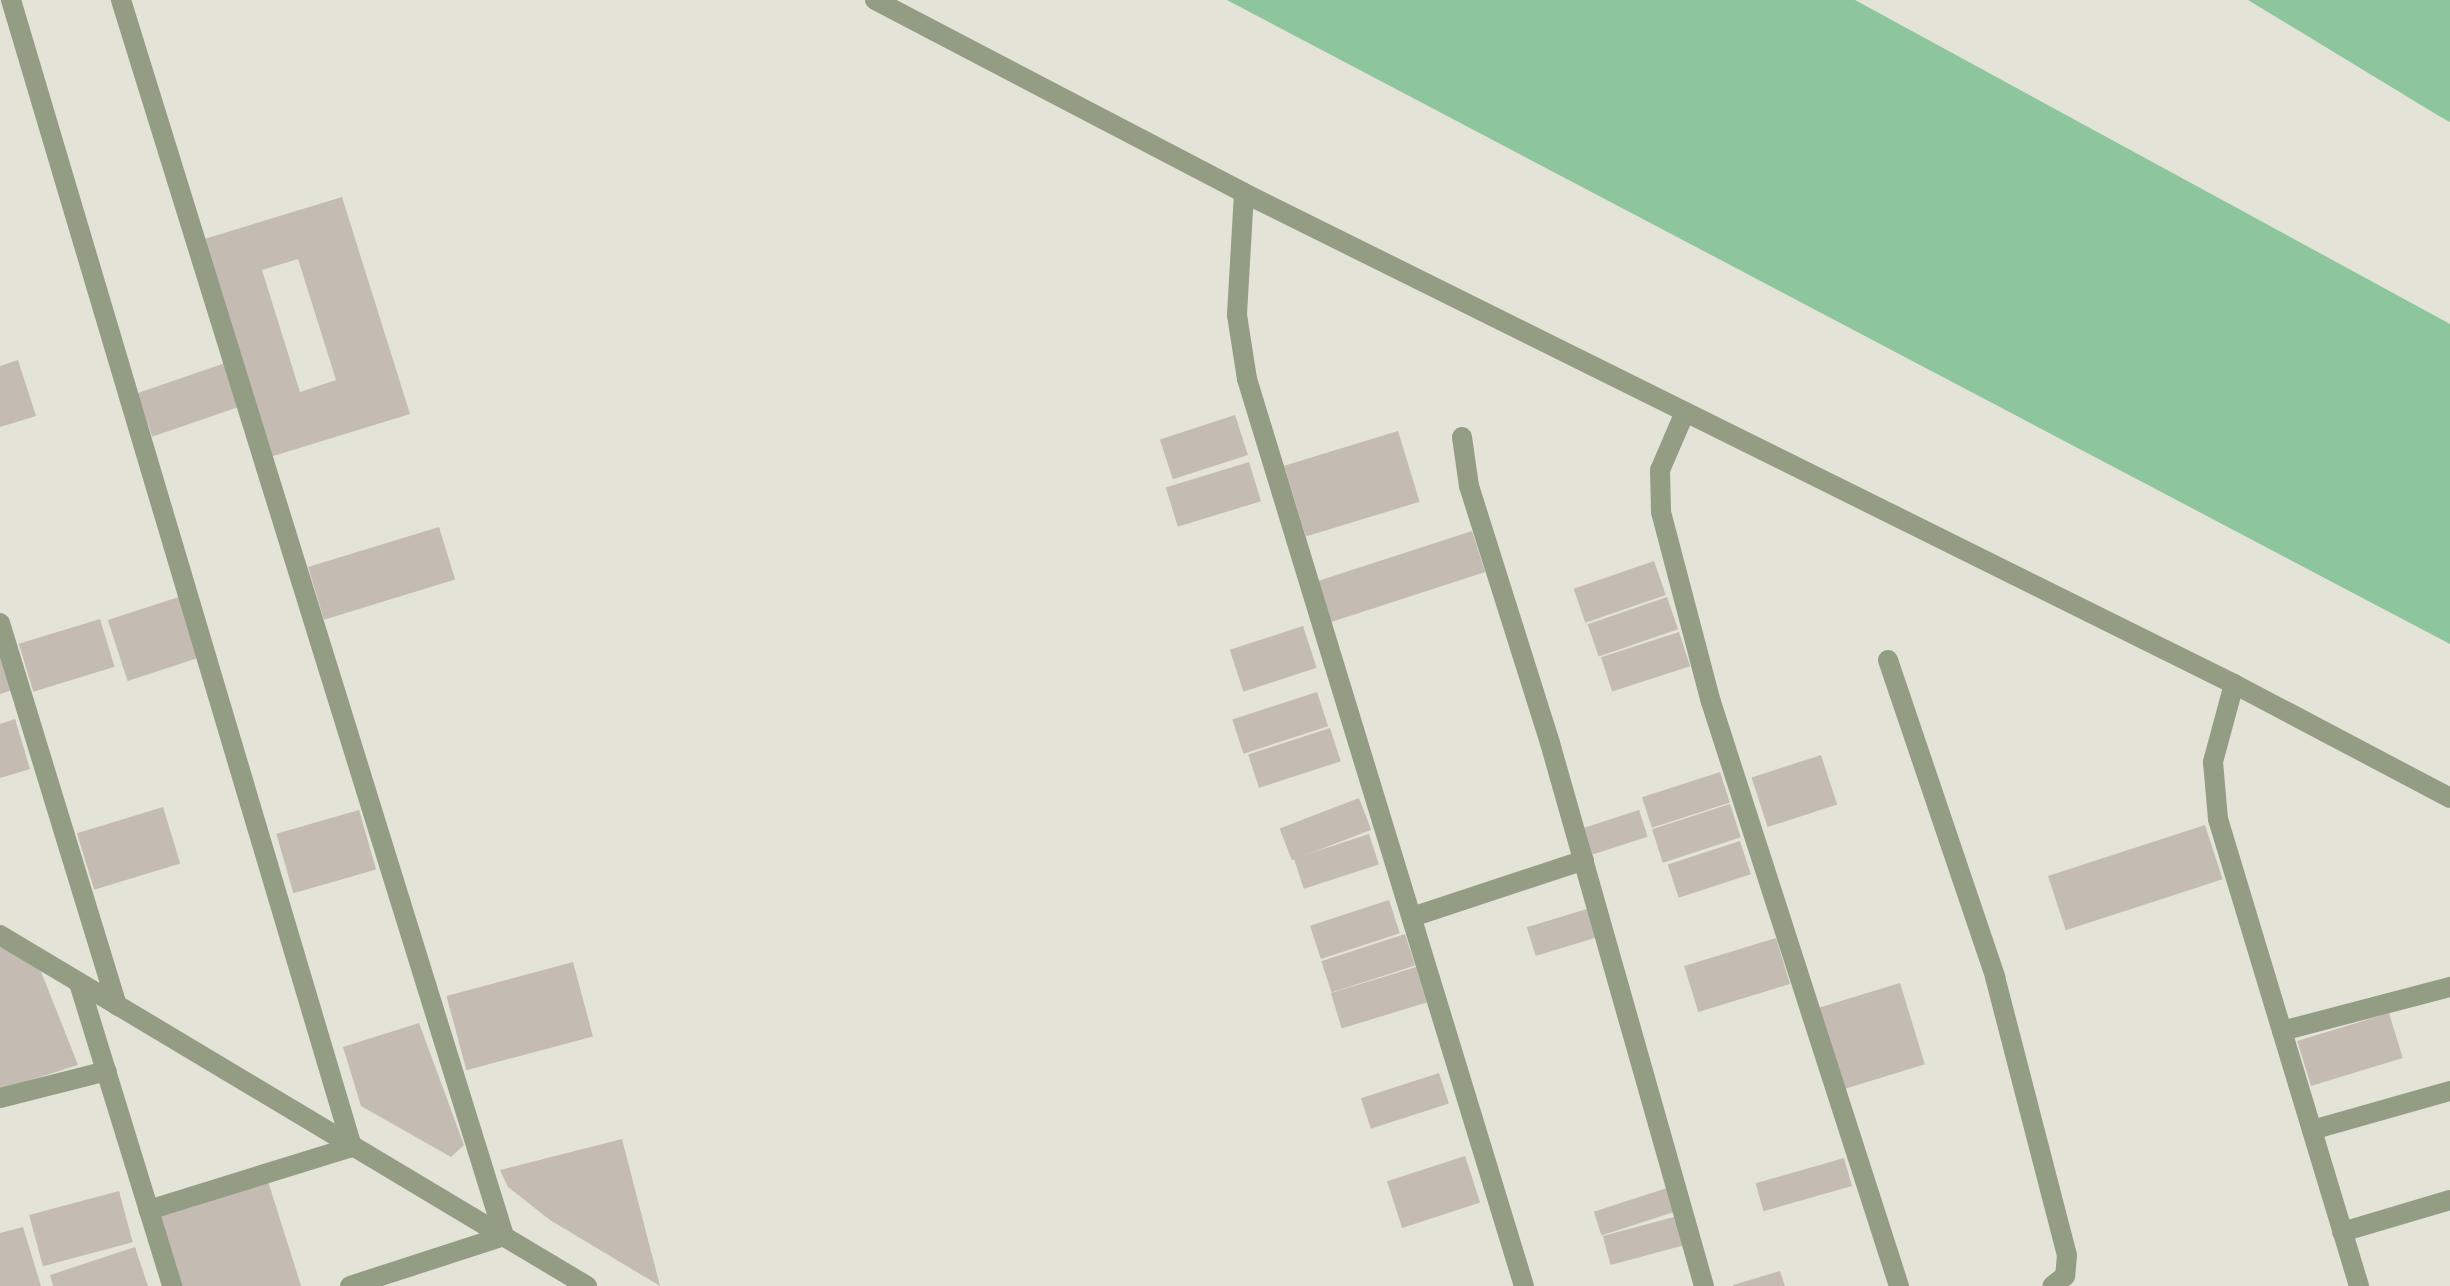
<!DOCTYPE html>
<html>
<head>
<meta charset="utf-8">
<style>
	body { margin:0 }
	#map { position:relative; width:2450px; height:1286px; overflow:hidden; background:#e4e3d7; font-family:"Sofia Sans Condensed",sans-serif }
	div>[style] { position:absolute }
	.water>* { inset:0; background:#8dc59d }
	.building>* { inset:0; background:#c4bcb3; transform-origin:0 0 }
	.minor>* { height:20px; margin:-10px; padding:0 10px; transform-origin:10px; border-radius:10px; background:#929d84 }
	.tertiary>* { height:20px; margin:-10px; padding:0 10px; transform-origin:10px; border-radius:10px; background:#929d84 }
	span { translate:-50% -50%; white-space:nowrap; text-align:center; line-height:1.15; -webkit-text-stroke:6px #f2f0e4; paint-order:stroke }
</style>
</head>
<body>
<div id="map">
	<div class="water">
		<div style="clip-path:polygon(1227px 0,1855px 0,2450px 324px,2450px 644px)"></div>
		<div style="clip-path:polygon(2248px 0,2450px 0,2450px 122px,2439px 116px)"></div>
	</div>
	<div class="building">
		<div style="clip-path:polygon(evenodd,342px 197px,410px 414px,270px 457px,201px 240px,342px 197px,298px 259px,336px 380px,300px 392px,262px 270px,298px 259px)"></div>
		<div style="clip-path:polygon(18px 360px,36px 416px,0 427px,0 366px)"></div>
		<div style="left:228px;top:362px;width:46px;height:96px;rotate:71deg"></div>
		<div style="left:1235px;top:415px;width:42px;height:79px;rotate:72deg"></div>
		<div style="left:1398px;top:431px;width:74px;height:119px;rotate:73deg"></div>
		<div style="left:1249px;top:462px;width:41px;height:87px;rotate:73deg"></div>
		<div style="left:439px;top:527px;width:55px;height:137px;rotate:73deg"></div>
		<div style="left:1472px;top:531px;width:43px;height:162px;rotate:72deg"></div>
		<div style="left:1654px;top:561px;width:36px;height:85px;rotate:71deg"></div>
		<div style="left:182px;top:596px;width:64px;height:78px;rotate:72deg"></div>
		<div style="left:1667px;top:597px;width:34px;height:84px;rotate:71deg"></div>
		<div style="left:100px;top:619px;width:50px;height:85px;rotate:73deg"></div>
		<div style="left:1303px;top:626px;width:44px;height:77px;rotate:72deg"></div>
		<div style="left:1679px;top:632px;width:36px;height:82px;rotate:72deg"></div>
		<div style="clip-path:polygon(0 653px,12px 690px,0 694px)"></div>
		<div style="left:1317px;top:692px;width:36px;height:89px;rotate:72deg"></div>
		<div style="clip-path:polygon(15px 719px,30px 769px,0 778px,0 724px)"></div>
		<div style="left:1330px;top:728px;width:35px;height:86px;rotate:72deg"></div>
		<div style="left:1821px;top:755px;width:52px;height:73px;rotate:72deg"></div>
		<div style="left:1720px;top:772px;width:32px;height:82px;rotate:72deg"></div>
		<div style="left:1359px;top:798px;width:34px;height:85px;rotate:69deg"></div>
		<div style="left:1730px;top:804px;width:35px;height:82px;rotate:72deg"></div>
		<div style="left:163px;top:807px;width:59px;height:90px;rotate:73deg"></div>
		<div style="left:359px;top:810px;width:62px;height:86px;rotate:74deg"></div>
		<div style="left:1639px;top:810px;width:28px;height:65px;rotate:72deg"></div>
		<div style="left:2205px;top:825px;width:57px;height:165px;rotate:72deg"></div>
		<div style="left:1369px;top:834px;width:32px;height:79px;rotate:72deg"></div>
		<div style="left:1740px;top:841px;width:35px;height:76px;rotate:72deg"></div>
		<div style="left:1389px;top:900px;width:35px;height:83px;rotate:72deg"></div>
		<div style="left:1590px;top:908px;width:30px;height:66px;rotate:73deg"></div>
		<div style="left:1405px;top:934px;width:33px;height:88px;rotate:72deg"></div>
		<div style="left:1776px;top:938px;width:48px;height:96px;rotate:73deg"></div>
		<div style="clip-path:polygon(0 946px,40px 969px,78px 1065px,0 1090px)"></div>
		<div style="left:573px;top:962px;width:77px;height:131px;rotate:75deg"></div>
		<div style="left:1416px;top:967px;width:37px;height:89px;rotate:73deg"></div>
		<div style="left:1900px;top:983px;width:85px;height:85px;rotate:73deg"></div>
		<div style="left:2389px;top:1013px;width:47px;height:96px;rotate:73deg"></div>
		<div style="clip-path:polygon(419px 1023px,464px 1145px,451px 1157px,361px 1106px,343px 1047px)"></div>
		<div style="left:1439px;top:1073px;width:32px;height:82px;rotate:72deg"></div>
		<div style="clip-path:polygon(622px 1139px,660px 1286px,550px 1220px,508px 1187px,500px 1170px)"></div>
		<div style="left:1465px;top:1156px;width:49px;height:82px;rotate:72deg"></div>
		<div style="left:1844px;top:1158px;width:29px;height:92px;rotate:74deg"></div>
		<div style="clip-path:polygon(268px 1181px,301px 1286px,179px 1286px,157px 1216px)"></div>
		<div style="left:1667px;top:1188px;width:25px;height:77px;rotate:72deg"></div>
		<div style="left:119px;top:1191px;width:53px;height:93px;rotate:75deg"></div>
		<div style="left:1681px;top:1215px;width:30px;height:81px;rotate:75deg"></div>
		<div style="clip-path:polygon(23px 1227px,41px 1286px,0 1286px,0 1233px)"></div>
		<div style="clip-path:polygon(135px 1247px,148px 1286px,53px 1286px,50px 1275px)"></div>
		<div style="clip-path:polygon(1780px 1271px,1785px 1286px,1733px 1286px,1733px 1285px)"></div>
	</div>
	<div class="minor">
		<div style="left:11px;top:0;width:1197px;rotate:73.44deg"></div>
		<div style="left:352px;top:1147px;width:213px;rotate:162.8deg"></div>
		<div style="left:121px;top:0;width:1294px;rotate:72.78deg"></div>
		<div style="left:1244px;top:193px;width:122px;rotate:93.3deg"></div>
		<div style="left:1237px;top:315px;width:65px;rotate:81.1deg"></div>
		<div style="left:1247px;top:379px;width:948px;rotate:73.02deg"></div>
		<div style="left:1685px;top:412px;width:63px;rotate:113.3deg"></div>
		<div style="left:1660px;top:470px;width:42px;rotate:88.6deg"></div>
		<div style="left:1661px;top:512px;width:196px;rotate:75.3deg"></div>
		<div style="left:1711px;top:702px;width:614px;rotate:72.16deg"></div>
		<div style="left:1462px;top:437px;width:49px;rotate:81.9deg"></div>
		<div style="left:1469px;top:486px;width:269px;rotate:72.5deg"></div>
		<div style="left:1550px;top:743px;width:564px;rotate:74.17deg"></div>
		<div style="left:0;top:623px;width:400px;rotate:73deg"></div>
		<div style="left:1888px;top:660px;width:335px;rotate:71.3deg"></div>
		<div style="left:1995px;top:977px;width:287px;rotate:75.5deg"></div>
		<div style="left:2067px;top:1255px;width:21px;rotate:95deg"></div>
		<div style="left:2065px;top:1276px;width:16px;rotate:142deg"></div>
		<div style="left:2234px;top:684px;width:81px;rotate:105.1deg"></div>
		<div style="left:2213px;top:762px;width:57px;rotate:85deg"></div>
		<div style="left:2218px;top:819px;width:488px;rotate:73.2deg"></div>
		<div style="left:1412px;top:917px;width:181px;rotate:-18.3deg"></div>
		<div style="left:0;top:935px;width:684px;rotate:30.88deg"></div>
		<div style="left:79px;top:983px;width:317px;rotate:72.9deg"></div>
		<div style="left:2282px;top:1031px;width:174px;rotate:-14.7deg"></div>
		<div style="left:0;top:1098px;width:110px;rotate:-14.2deg"></div>
		<div style="left:2312px;top:1130px;width:143px;rotate:-15.8deg"></div>
		<div style="left:2342px;top:1232px;width:113px;rotate:-16.5deg"></div>
		<div style="left:350px;top:1286px;width:162px;rotate:-18deg"></div>
	</div>
	<div class="tertiary">
		<div style="left:875px;top:0;width:416px;rotate:27.6deg"></div>
		<div style="left:1244px;top:193px;width:1105px;rotate:26.38deg"></div>
		<div style="left:2234px;top:684px;width:244px;rotate:27.8deg"></div>
	</div>
</div>
</body>
</html>
